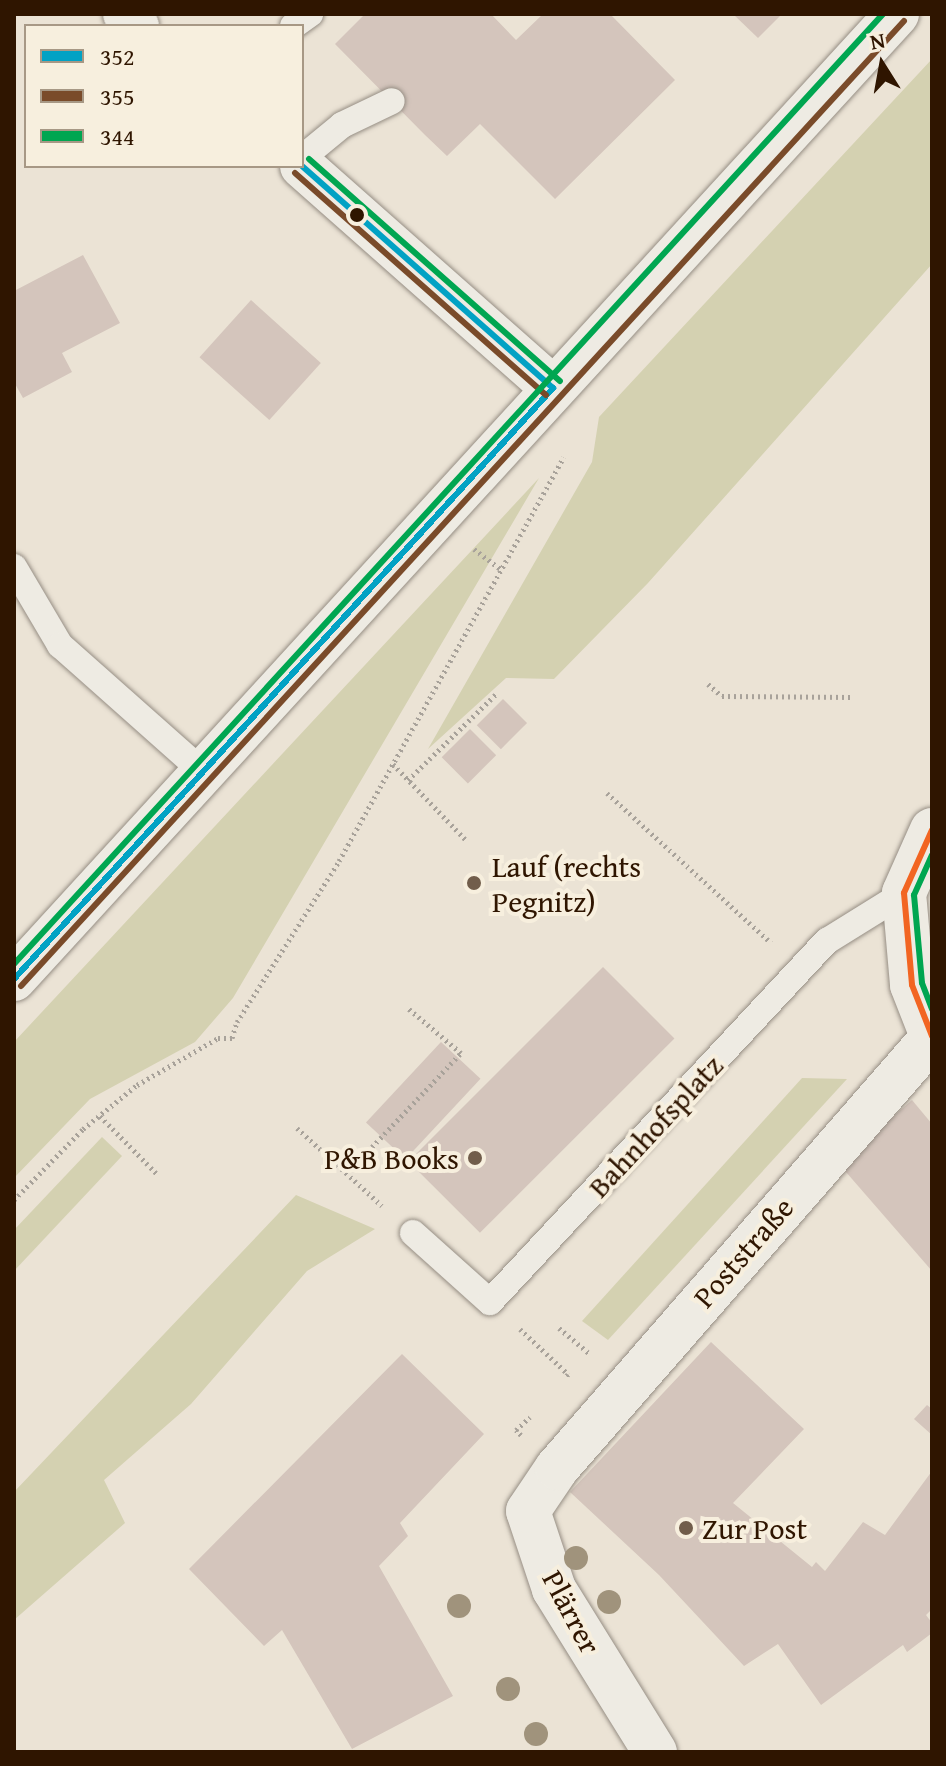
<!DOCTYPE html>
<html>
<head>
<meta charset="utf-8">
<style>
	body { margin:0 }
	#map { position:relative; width:946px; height:1766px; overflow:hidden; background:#ebe3d5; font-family:"Gentium Book Plus",serif }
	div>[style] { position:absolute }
	.green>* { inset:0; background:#d4d1b1 }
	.building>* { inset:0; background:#d4c5bc; transform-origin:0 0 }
	.path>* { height:5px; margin-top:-2.5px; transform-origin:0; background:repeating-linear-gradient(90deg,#a8a29a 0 2px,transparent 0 6px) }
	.roads { filter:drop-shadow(0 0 2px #968e84) drop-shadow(0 0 2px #968e84) }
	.service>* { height:26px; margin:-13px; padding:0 13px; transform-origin:13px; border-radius:13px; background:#eeebe3 }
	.minor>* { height:44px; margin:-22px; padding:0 22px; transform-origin:22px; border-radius:22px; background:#eeebe3 }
	.bus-1>* { height:6px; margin:-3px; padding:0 3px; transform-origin:3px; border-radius:3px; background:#02a2c4 }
	.bus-2>* { height:6px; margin:-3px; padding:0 3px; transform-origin:3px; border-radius:3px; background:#7a4b2a }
	.bus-3>* { height:6px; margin:-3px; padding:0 3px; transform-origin:3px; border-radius:3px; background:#00a651 }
	.bus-4>* { height:6px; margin:-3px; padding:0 3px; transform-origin:3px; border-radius:3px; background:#f26522 }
	.trees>* { width:24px; height:24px; margin:-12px; border-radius:50%; background:#a0937c }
	.dots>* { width:22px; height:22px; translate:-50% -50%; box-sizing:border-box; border:4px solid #f7efde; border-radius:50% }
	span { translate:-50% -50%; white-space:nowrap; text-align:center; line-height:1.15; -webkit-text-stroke:8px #f7efde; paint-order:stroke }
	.poi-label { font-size:30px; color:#2f1500 }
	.left { translate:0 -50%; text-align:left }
	.right { translate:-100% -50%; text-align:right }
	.street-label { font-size:30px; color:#2f1500 }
	.frame { position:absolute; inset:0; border:16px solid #2f1500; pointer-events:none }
	.legend { position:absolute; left:24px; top:24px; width:280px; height:144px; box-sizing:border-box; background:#f7efde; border:2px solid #a79885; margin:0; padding:10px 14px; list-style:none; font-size:24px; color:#2f1500 }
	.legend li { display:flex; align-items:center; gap:16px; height:40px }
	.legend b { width:40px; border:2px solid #a79885 }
	.north { position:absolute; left:842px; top:24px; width:80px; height:80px; -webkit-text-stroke:6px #f7efde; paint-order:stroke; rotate:349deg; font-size:22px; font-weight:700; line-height:32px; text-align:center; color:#2f1500 }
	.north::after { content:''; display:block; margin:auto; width:28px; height:36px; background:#2f1500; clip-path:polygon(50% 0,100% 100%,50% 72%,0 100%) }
</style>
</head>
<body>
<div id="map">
	<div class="green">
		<div style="clip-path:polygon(932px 59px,932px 264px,648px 583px,554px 679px,506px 678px,428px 749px,592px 462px,599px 417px)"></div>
		<div style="clip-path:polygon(539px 478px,233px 998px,195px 1042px,90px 1099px,14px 1178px,14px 1042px)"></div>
		<div style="clip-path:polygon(802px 1078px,847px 1079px,608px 1340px,582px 1321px)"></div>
		<div style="clip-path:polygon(102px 1137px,122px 1156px,14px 1271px,14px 1230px)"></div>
		<div style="clip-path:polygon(296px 1195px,375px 1229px,307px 1271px,191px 1404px,104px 1480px,125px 1523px,14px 1620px,14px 1492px)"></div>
	</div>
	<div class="building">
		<div style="clip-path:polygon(365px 14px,491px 14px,516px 40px,543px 14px,610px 14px,675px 80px,555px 199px,480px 124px,447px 156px,425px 135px,335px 44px)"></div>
		<div style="clip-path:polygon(733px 14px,782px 14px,758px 38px)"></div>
		<div style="clip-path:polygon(83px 255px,120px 323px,62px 353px,72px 372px,23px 398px,14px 382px,14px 291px)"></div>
		<div style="left:251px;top:300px;width:94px;height:77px;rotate:42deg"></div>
		<div style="left:503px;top:699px;width:34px;height:37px;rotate:45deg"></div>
		<div style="left:470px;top:729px;width:37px;height:40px;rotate:45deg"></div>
		<div style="left:603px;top:967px;width:101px;height:275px;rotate:45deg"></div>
		<div style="left:441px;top:1042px;width:54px;height:110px;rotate:43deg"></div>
		<div style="clip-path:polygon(912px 1100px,932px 1124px,932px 1271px,839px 1164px)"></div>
		<div style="clip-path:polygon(711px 1342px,804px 1429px,733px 1503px,812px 1567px,816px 1562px,825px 1571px,863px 1522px,885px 1535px,932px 1471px,932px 1609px,926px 1615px,932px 1623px,932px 1633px,907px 1652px,903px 1645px,821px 1705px,778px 1644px,744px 1666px,659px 1575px,570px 1492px)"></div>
		<div style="clip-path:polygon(402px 1354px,484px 1434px,400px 1523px,408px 1536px,379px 1566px,453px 1696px,352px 1749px,282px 1630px,264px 1646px,189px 1569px)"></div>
		<div style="clip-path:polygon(927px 1405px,932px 1409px,932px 1435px,914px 1419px)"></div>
	</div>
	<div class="path">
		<div style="left:474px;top:549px;width:34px;rotate:37deg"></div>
		<div style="left:708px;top:684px;width:18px;rotate:41deg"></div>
		<div style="left:722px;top:696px;width:130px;rotate:0.4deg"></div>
		<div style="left:393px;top:764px;width:105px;rotate:46.2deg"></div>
		<div style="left:408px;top:780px;width:124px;rotate:-44.3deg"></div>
		<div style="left:607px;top:793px;width:222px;rotate:42.4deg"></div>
		<div style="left:100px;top:1116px;width:81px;rotate:45.5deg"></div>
		<div style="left:297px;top:1128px;width:115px;rotate:42.5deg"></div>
		<div style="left:372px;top:1147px;width:129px;rotate:-46.6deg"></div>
		<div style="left:461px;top:1053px;width:70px;rotate:-139.7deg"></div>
		<div style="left:14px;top:1200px;width:99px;rotate:-45.8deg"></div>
		<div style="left:83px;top:1129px;width:70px;rotate:-39.2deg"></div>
		<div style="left:137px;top:1085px;width:94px;rotate:-30.1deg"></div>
		<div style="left:218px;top:1038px;width:14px"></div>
		<div style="left:232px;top:1038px;width:17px;rotate:-73deg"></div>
		<div style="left:237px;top:1022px;width:191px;rotate:-57.6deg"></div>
		<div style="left:339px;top:861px;width:462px;rotate:-60.9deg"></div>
		<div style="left:559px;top:1328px;width:40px;rotate:40deg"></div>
		<div style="left:520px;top:1329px;width:66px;rotate:43.2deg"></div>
		<div style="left:568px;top:1374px;width:4px;rotate:124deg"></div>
		<div style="left:521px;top:1435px;width:7px;rotate:-135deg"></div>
		<div style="left:516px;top:1430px;width:19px;rotate:-43deg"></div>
	</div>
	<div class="roads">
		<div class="service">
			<div style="left:293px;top:26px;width:21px;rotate:-35deg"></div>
			<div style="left:302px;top:158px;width:52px;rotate:-39.5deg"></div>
			<div style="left:342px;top:125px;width:55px;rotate:-25.6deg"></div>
			<div style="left:14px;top:567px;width:91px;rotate:59.5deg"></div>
			<div style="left:60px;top:645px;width:193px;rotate:41.6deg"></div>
			<div style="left:413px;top:1233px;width:103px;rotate:41.9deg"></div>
			<div style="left:490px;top:1302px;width:494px;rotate:-47deg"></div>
			<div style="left:827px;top:941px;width:91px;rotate:-31.9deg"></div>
		</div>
		<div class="minor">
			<div style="left:125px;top:14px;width:17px;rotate:45deg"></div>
			<div style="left:302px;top:166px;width:335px;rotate:41.5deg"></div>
			<div style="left:932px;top:830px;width:69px;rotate:114deg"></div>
			<div style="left:904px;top:893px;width:92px;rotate:85deg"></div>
			<div style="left:912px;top:985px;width:55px;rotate:68.6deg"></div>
			<div style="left:14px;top:979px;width:1308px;rotate:-47.54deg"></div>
			<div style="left:655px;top:1752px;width:192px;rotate:-121.8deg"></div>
			<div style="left:554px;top:1589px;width:82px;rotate:-108.4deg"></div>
			<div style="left:528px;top:1511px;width:52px;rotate:-56deg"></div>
			<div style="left:557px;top:1468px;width:571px;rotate:-48.91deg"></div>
		</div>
	</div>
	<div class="bus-1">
		<div style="left:302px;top:166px;width:335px;rotate:41.5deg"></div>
		<div style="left:14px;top:979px;width:800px;rotate:-47.63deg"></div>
	</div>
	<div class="bus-2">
		<div style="left:295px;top:173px;width:335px;rotate:41.5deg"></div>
		<div style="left:21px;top:986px;width:1308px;rotate:-47.54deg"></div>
	</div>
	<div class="bus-3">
		<div style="left:309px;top:159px;width:335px;rotate:41.5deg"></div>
		<div style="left:932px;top:855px;width:44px;rotate:114.2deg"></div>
		<div style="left:914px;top:895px;width:88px;rotate:84.8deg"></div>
		<div style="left:922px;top:983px;width:28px;rotate:69deg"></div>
		<div style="left:14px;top:964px;width:1288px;rotate:-47.55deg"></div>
	</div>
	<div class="bus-4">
		<div style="left:932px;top:830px;width:69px;rotate:114deg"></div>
		<div style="left:904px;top:893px;width:92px;rotate:85deg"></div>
		<div style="left:912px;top:985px;width:55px;rotate:68.6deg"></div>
	</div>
	<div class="trees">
		<div style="left:576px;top:1558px"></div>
		<div style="left:609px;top:1602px"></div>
		<div style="left:459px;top:1606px"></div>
		<div style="left:508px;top:1689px"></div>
		<div style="left:536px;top:1734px"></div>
	</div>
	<div class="dots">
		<div style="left:357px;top:215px;background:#2f1500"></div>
		<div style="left:474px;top:883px;background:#715d4b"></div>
		<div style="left:475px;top:1158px;background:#715d4b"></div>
		<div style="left:686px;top:1528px;background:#715d4b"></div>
	</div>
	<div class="poi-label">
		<span class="left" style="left:492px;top:883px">Lauf (rechts<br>Pegnitz)</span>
		<span class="right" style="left:459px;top:1158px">P&amp;B Books</span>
		<span class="left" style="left:702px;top:1528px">Zur Post</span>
	</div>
	<div class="street-label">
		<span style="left:655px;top:1126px;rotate:-47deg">Bahnhofsplatz</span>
		<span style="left:743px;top:1252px;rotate:-49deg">Poststraße</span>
		<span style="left:572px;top:1612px;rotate:62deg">Plärrer</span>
	</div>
	<div class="frame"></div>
	<ul class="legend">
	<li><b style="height:10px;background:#02a2c4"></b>352</li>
	<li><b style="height:10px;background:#7a4b2a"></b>355</li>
	<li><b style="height:10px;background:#00a651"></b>344</li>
	</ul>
	<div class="north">N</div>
</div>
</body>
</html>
